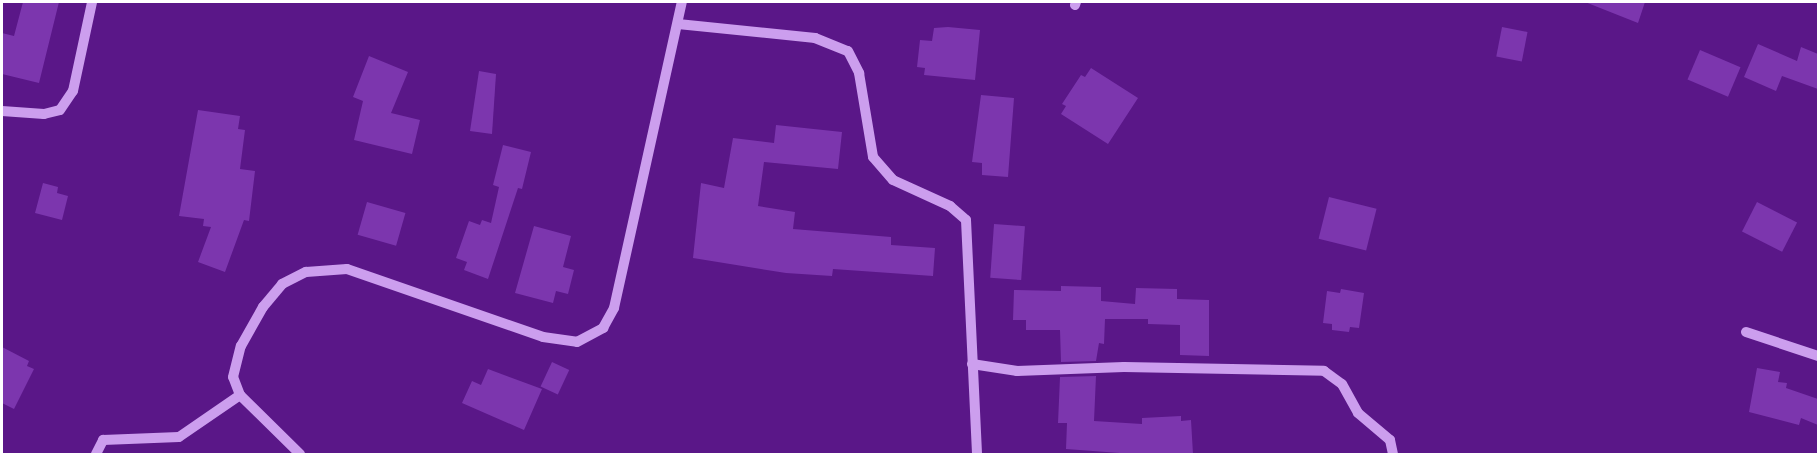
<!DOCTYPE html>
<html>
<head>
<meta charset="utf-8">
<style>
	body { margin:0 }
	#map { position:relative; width:1820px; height:456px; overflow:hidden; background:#5a1788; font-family:"Source Sans 3",sans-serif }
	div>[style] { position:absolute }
	.building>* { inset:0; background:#7c36ae; transform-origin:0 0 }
	.minor>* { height:10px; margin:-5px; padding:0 5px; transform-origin:5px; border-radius:5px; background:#cc9eee }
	span { translate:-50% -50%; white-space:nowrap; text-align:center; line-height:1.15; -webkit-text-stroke:5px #5a1788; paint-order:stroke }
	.frame { position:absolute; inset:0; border:3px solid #fff; pointer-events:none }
</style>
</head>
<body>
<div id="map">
	<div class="building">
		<div style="clip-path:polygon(23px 2px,59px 2px,39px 83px,2px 74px,2px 33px,14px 36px)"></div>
		<div style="clip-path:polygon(1585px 2px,1645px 2px,1638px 23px)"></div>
		<div style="clip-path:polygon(948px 27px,980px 30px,975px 80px,924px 75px,925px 68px,917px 67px,920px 40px,932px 41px,934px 28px)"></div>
		<div style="left:1502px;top:27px;width:26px;height:30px;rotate:11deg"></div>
		<div style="clip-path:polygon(1758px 44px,1797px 61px,1801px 47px,1818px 54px,1818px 89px,1782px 76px,1776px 91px,1744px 77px)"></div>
		<div style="left:1700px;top:50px;width:44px;height:32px;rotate:23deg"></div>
		<div style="clip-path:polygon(369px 56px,408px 72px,391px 113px,420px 120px,412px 154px,354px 140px,363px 101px,353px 97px)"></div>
		<div style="clip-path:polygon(1091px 68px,1138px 98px,1108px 144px,1061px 114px,1066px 106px,1062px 104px,1081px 75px,1085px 77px)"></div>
		<div style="clip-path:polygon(479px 71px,496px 74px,492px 134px,470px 131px)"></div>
		<div style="clip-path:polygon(981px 95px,1014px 98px,1008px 177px,982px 175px,982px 163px,972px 162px)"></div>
		<div style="clip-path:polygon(198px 110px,240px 116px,238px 129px,245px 130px,240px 169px,255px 171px,249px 221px,244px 220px,225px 272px,198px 262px,211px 227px,203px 226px,204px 219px,179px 216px)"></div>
		<div style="clip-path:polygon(776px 125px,842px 132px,838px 169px,764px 162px,758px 206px,795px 212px,793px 229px,891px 237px,891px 245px,935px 248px,933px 276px,833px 269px,832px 276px,786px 273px,693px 258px,701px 183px,724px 188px,733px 138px,774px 143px)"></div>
		<div style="clip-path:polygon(503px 145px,531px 152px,522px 189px,518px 188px,488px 279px,464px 270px,467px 262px,456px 258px,469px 221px,480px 225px,482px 220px,491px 223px,499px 187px,493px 185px)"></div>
		<div style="clip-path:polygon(43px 183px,58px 187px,57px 193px,68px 196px,62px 220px,35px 213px)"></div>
		<div style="left:1329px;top:197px;width:49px;height:43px;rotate:14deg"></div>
		<div style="left:367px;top:202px;width:40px;height:34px;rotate:16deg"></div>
		<div style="left:1757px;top:202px;width:45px;height:33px;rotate:27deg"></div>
		<div style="left:994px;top:224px;width:31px;height:54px;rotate:4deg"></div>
		<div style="clip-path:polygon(534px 226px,571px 236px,563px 267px,574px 270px,568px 294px,556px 291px,553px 303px,515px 293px)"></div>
		<div style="clip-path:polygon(1061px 286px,1101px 287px,1101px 301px,1135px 304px,1136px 288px,1177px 289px,1177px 299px,1209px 300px,1209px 356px,1180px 355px,1180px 325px,1148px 324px,1148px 319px,1105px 319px,1104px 344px,1099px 343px,1096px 361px,1061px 362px,1060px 330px,1026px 330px,1026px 320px,1013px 320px,1014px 290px,1061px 291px)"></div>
		<div style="clip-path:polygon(1341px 289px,1364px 293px,1359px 328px,1350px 327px,1349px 332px,1332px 330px,1332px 324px,1323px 323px,1327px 291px,1340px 293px)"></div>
		<div style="clip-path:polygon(2px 347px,29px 361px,27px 366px,34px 369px,14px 409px,2px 403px)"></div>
		<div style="left:552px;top:362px;width:19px;height:27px;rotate:25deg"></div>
		<div style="clip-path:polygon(1757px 368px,1780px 372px,1778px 382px,1787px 383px,1786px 388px,1818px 399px,1818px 425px,1801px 418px,1799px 425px,1749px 412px)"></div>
		<div style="clip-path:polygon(488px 369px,542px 389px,524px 430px,462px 403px,472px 381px,481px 385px)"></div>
		<div style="clip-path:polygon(1096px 376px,1094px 421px,1142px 424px,1142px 418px,1181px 416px,1181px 421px,1191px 420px,1193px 454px,1133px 454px,1066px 449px,1067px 423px,1058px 423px,1060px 377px)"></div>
	</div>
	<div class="minor">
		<div style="left:1075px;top:5px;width:3px;rotate:-72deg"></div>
		<div style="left:678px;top:24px;width:138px;rotate:5.8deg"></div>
		<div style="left:815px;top:38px;width:35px;rotate:22deg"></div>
		<div style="left:848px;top:51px;width:25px;rotate:63deg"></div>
		<div style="left:859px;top:73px;width:85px;rotate:80.5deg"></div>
		<div style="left:873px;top:157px;width:30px;rotate:49deg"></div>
		<div style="left:893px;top:180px;width:63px;rotate:24.5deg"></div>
		<div style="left:950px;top:206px;width:21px;rotate:41deg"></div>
		<div style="left:966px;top:220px;width:234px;rotate:87.3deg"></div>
		<div style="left:2px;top:111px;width:42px;rotate:4.1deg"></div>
		<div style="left:44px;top:114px;width:16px;rotate:-14deg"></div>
		<div style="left:60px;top:110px;width:23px;rotate:-56deg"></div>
		<div style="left:73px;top:91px;width:91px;rotate:-77.9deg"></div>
		<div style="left:1746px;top:332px;width:76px;rotate:18.4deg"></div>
		<div style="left:972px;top:364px;width:46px;rotate:8.8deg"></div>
		<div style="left:1017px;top:371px;width:107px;rotate:-2.1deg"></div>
		<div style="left:1124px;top:367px;width:200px;rotate:1.1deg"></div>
		<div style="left:1324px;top:371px;width:22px;rotate:36deg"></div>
		<div style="left:1342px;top:384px;width:33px;rotate:61deg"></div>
		<div style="left:1358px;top:413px;width:42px;rotate:40.2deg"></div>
		<div style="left:1390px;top:440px;width:14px;rotate:78deg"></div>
		<div style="left:96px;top:454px;width:16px;rotate:-63deg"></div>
		<div style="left:103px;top:440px;width:76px;rotate:-2.3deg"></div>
		<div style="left:179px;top:437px;width:74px;rotate:-34.5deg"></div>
		<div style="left:300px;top:454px;width:84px;rotate:-135.5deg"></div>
		<div style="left:240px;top:395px;width:19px;rotate:-111deg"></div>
		<div style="left:233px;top:377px;width:32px;rotate:-76deg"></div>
		<div style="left:241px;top:346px;width:45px;rotate:-60.6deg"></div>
		<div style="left:263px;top:307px;width:30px;rotate:-50deg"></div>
		<div style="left:282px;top:284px;width:27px;rotate:-27deg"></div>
		<div style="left:306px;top:272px;width:41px;rotate:-4.2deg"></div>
		<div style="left:347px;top:269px;width:207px;rotate:19.1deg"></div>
		<div style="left:543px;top:337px;width:34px;rotate:8deg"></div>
		<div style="left:577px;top:342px;width:30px;rotate:-28deg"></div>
		<div style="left:603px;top:328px;width:23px;rotate:-61deg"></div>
		<div style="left:614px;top:308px;width:313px;rotate:-77.5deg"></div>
	</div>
	<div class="frame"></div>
</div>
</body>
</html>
